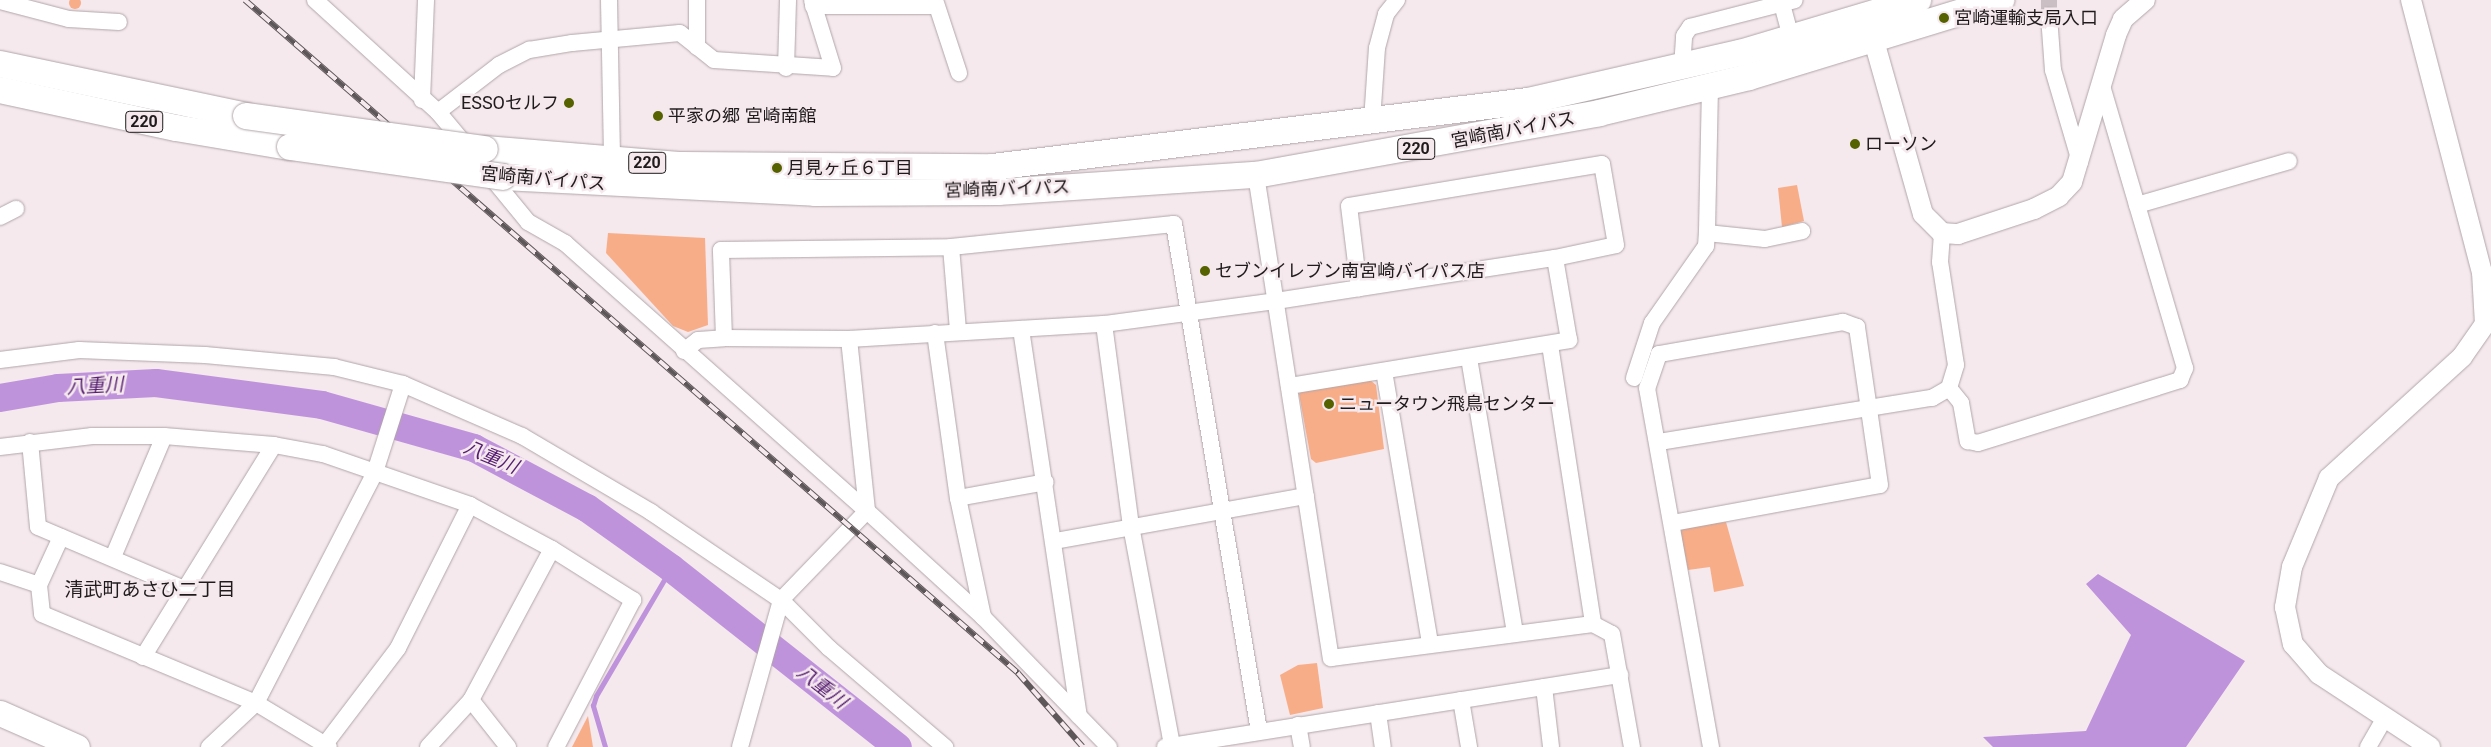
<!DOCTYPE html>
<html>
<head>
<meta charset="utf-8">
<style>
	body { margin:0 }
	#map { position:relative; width:2491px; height:747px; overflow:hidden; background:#f5e9ed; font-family:Roboto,"Noto Sans JP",sans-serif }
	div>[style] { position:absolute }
	.green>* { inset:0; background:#f8ad89 }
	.round { border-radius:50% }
	.water>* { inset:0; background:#bf93dc }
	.stream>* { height:4.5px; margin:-2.25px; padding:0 2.25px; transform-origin:2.25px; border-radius:2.25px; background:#bf93dc }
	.river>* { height:28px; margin:-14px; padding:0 14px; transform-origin:14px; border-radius:14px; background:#bf93dc }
	.minor-tunnel>* { height:16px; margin-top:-8px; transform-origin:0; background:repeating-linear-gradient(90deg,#cac0c3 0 16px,transparent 0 24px) }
	.roads { filter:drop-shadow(0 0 1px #b1a6a9) drop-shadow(0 0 1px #b1a6a9) }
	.minor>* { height:16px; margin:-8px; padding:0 8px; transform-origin:8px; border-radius:8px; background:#fff }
	.tertiary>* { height:20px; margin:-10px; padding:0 10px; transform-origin:10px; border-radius:10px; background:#fff }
	.primary>* { height:25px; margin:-12.5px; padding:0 12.5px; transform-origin:12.5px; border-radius:12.5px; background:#fff }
	.trunk>* { height:26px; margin:-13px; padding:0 13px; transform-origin:13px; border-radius:13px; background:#fff }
	.rail>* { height:5.5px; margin-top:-2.75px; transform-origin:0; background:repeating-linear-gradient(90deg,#f5e9ed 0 11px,#5e5759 0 22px); box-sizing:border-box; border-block:1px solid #5e5759 }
	.bridges { filter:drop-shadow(0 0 1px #b1a6a9) drop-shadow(0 0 1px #b1a6a9) }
	.trunk-bridge>* { height:26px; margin:-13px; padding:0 13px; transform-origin:13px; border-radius:13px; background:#fff }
	.dots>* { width:14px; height:14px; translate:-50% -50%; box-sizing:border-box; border:2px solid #f5e9ed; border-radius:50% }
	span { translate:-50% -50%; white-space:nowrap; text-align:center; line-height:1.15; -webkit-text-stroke:5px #f5e9ed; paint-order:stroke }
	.shield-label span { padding:1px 4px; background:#f5e9ed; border:1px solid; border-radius:4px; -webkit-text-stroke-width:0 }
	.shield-label { font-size:16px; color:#1f1b1c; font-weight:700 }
	.poi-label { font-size:18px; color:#1f1b1c }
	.left { translate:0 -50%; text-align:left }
	.right { translate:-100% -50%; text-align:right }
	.street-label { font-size:18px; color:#1f1b1c }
	.water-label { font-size:19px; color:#541c71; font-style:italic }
	.neighbourhood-label { font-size:19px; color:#1f1b1c }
</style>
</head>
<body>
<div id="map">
	<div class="green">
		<div class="round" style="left:69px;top:-3px;width:12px;height:12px"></div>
		<div style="clip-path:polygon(1797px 185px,1804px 221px,1782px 227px,1778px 188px)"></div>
		<div style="clip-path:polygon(608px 233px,705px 238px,708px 325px,688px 332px,673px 326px,606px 253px)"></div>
		<div style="clip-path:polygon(1370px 380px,1376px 385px,1384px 449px,1316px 463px,1311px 459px,1299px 394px,1303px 389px)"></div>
		<div style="clip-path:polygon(1726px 522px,1744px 586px,1714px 592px,1710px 567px,1688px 570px,1680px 531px,1688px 526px)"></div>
		<div style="clip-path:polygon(1317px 663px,1323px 708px,1290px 715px,1280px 675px,1298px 665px)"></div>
		<div style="clip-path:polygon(588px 716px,593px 747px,572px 747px)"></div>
	</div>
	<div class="water">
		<div style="clip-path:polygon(2098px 574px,2245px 661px,2186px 747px,1993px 747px,1983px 737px,2086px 731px,2131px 635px,2086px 584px)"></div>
	</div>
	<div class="stream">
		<div style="left:605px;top:747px;width:43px;rotate:-106.3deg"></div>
		<div style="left:593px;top:706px;width:10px;rotate:-73deg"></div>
		<div style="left:596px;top:696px;width:148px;rotate:-59.6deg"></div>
	</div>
	<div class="river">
		<div style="left:0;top:398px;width:59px;rotate:-9.8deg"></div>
		<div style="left:58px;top:388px;width:98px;rotate:-2.9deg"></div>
		<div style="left:156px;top:383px;width:167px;rotate:7.5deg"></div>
		<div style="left:322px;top:405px;width:158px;rotate:15.8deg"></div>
		<div style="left:474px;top:448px;width:128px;rotate:28deg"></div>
		<div style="left:587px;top:508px;width:103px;rotate:35.5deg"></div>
		<div style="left:671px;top:568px;width:289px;rotate:38.3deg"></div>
	</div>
	<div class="minor-tunnel">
		<div style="left:2049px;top:0;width:16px;rotate:90deg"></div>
	</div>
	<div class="roads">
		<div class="minor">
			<div style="left:315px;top:0;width:166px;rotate:42.3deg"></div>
			<div style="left:438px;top:112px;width:48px;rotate:50deg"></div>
			<div style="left:609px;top:0;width:160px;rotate:88.9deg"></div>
			<div style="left:935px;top:0;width:77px;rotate:71.8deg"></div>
			<div style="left:0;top:1px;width:71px;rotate:14.6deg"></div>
			<div style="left:69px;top:19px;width:50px;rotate:3.4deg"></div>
			<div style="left:1782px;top:4px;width:35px;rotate:75deg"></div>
			<div style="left:813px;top:6px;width:123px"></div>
			<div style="left:2049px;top:16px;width:54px;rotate:85.8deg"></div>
			<div style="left:2053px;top:70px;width:96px;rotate:73.6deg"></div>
			<div style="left:697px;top:47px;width:47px;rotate:-90deg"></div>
			<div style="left:1682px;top:67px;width:31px;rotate:-86deg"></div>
			<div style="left:1684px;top:36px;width:11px;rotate:-56deg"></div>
			<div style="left:1690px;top:27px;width:108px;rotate:-14.4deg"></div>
			<div style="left:786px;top:68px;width:68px;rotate:-88.3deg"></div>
			<div style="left:1710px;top:87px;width:146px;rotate:91.2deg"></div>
			<div style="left:1707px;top:233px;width:58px;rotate:5.9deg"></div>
			<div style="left:1765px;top:239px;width:38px;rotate:-12deg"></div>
			<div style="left:422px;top:100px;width:100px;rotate:-87.7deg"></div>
			<div style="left:438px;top:112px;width:77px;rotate:-37.6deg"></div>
			<div style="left:499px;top:65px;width:34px;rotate:-27deg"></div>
			<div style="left:529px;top:50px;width:44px;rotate:-9.2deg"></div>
			<div style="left:572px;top:43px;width:108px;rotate:-5.3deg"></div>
			<div style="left:680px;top:33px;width:43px;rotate:38.5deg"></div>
			<div style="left:714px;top:60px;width:119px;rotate:3.8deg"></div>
			<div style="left:833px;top:68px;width:71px;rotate:-107.2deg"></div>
			<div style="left:1372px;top:121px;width:73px;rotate:-86.1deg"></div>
			<div style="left:1377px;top:48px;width:35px;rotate:-75deg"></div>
			<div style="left:1386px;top:14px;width:18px;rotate:-52deg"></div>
			<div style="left:487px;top:172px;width:65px;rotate:50.6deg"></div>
			<div style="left:528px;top:222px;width:43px;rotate:29.6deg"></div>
			<div style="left:565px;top:243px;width:404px;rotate:41.6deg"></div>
			<div style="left:867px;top:511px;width:157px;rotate:42.4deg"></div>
			<div style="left:983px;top:617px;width:181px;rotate:45.9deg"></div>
			<div style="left:1256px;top:175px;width:489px;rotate:81.2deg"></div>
			<div style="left:1331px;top:658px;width:264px;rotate:-7.4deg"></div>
			<div style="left:1593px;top:624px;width:21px;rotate:28deg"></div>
			<div style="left:1612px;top:634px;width:115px;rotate:80deg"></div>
			<div style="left:2137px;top:205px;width:158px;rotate:-16.1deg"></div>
			<div style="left:0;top:217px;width:18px;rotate:-27deg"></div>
			<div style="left:951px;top:247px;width:84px;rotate:85.2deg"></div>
			<div style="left:1104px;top:324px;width:204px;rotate:82.4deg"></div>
			<div style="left:1131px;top:526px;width:224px;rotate:79.4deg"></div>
			<div style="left:1021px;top:329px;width:391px;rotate:81.5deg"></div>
			<div style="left:935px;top:333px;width:167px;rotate:82.1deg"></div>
			<div style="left:958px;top:498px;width:122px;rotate:78.1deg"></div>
			<div style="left:724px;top:338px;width:88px;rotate:-92deg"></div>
			<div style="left:721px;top:250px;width:230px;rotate:-0.7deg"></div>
			<div style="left:951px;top:247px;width:224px;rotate:-5.9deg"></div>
			<div style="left:1174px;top:224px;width:514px;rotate:80.48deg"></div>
			<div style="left:849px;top:339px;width:173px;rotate:84deg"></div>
			<div style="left:1550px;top:345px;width:282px;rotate:81.2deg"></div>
			<div style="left:684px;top:351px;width:18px;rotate:-38deg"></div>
			<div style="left:698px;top:340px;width:26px;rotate:-4deg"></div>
			<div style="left:724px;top:338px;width:125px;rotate:0.5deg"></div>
			<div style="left:849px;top:339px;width:255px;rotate:-3.4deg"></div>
			<div style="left:1104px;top:324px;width:174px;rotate:-7.6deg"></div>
			<div style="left:1276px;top:301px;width:282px;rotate:-8.8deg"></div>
			<div style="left:1555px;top:258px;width:62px;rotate:-12deg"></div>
			<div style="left:1616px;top:245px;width:82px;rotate:-99.8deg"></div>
			<div style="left:1602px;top:164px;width:256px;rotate:170.6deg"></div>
			<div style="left:1349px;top:206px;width:83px;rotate:83deg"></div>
			<div style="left:1469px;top:358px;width:279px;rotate:80.5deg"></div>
			<div style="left:0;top:360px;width:80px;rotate:-7.2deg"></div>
			<div style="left:79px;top:350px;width:126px;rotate:2.3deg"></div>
			<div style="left:205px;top:355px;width:130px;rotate:5.3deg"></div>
			<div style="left:334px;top:367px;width:71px;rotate:13.8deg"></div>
			<div style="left:403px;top:384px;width:130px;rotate:23.6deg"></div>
			<div style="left:522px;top:436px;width:150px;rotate:30.5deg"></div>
			<div style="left:651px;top:512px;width:157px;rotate:34.1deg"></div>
			<div style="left:781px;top:600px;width:68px;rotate:45deg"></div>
			<div style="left:829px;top:648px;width:153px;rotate:40.5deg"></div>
			<div style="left:1384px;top:371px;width:277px;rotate:80.4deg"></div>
			<div style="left:1634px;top:378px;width:58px;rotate:-71.9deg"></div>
			<div style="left:1652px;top:323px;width:94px;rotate:-55deg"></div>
			<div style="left:1706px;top:246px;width:13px;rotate:-86deg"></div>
			<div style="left:1289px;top:386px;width:284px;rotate:-9.3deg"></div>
			<div style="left:1569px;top:340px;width:83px;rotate:-99.7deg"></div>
			<div style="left:1949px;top:388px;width:19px;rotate:51deg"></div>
			<div style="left:1961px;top:403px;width:39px;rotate:80deg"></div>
			<div style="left:1968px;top:441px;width:10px;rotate:11deg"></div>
			<div style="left:1978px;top:443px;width:212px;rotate:-17.3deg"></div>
			<div style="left:2180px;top:380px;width:13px;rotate:-67deg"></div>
			<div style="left:2185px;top:368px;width:294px;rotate:-106.4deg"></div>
			<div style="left:30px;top:442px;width:85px;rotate:84.6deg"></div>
			<div style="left:38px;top:527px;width:159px;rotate:23deg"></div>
			<div style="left:1659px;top:442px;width:277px;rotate:-9.2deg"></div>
			<div style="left:1932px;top:398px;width:20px;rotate:-30deg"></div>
			<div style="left:1949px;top:388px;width:24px;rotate:-73deg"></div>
			<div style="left:1956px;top:365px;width:104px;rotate:-98.8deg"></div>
			<div style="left:1940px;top:262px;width:29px;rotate:-86deg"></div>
			<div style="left:0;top:447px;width:93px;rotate:-6.8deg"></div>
			<div style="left:92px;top:436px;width:72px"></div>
			<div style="left:164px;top:436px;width:110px;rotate:4.7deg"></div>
			<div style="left:274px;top:445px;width:50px;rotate:10.4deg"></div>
			<div style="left:323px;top:454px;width:156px;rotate:19.1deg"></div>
			<div style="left:470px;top:505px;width:93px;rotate:28.2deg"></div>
			<div style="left:552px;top:549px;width:96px;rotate:32.2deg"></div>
			<div style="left:633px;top:600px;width:166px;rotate:117.6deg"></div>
			<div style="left:958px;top:498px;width:89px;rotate:-10.3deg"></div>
			<div style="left:1673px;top:523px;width:210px;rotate:-10.4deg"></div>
			<div style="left:1880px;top:485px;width:160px;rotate:-98.3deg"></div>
			<div style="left:1857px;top:327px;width:15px;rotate:-160deg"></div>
			<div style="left:1843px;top:322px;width:187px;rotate:170.1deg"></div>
			<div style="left:1659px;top:354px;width:36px;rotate:109deg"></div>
			<div style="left:1647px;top:388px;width:365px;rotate:79.9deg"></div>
			<div style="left:61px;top:537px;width:53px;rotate:114.6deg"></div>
			<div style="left:39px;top:585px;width:29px;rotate:84deg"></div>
			<div style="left:42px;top:614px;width:232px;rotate:22.6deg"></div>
			<div style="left:256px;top:703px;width:85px;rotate:31.1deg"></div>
			<div style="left:1055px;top:541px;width:255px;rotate:-10.2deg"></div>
			<div style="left:113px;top:557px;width:131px;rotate:-67.1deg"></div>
			<div style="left:0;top:572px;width:41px;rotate:18.4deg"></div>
			<div style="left:143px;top:657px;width:249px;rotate:-58.3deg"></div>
			<div style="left:1544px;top:687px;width:60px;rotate:83.3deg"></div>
			<div style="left:471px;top:700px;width:60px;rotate:51.8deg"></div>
			<div style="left:1461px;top:700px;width:48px;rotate:80.3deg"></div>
			<div style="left:1378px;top:713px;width:34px;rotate:82deg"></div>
			<div style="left:1298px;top:725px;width:22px;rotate:80deg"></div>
			<div style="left:326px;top:743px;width:119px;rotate:-52.8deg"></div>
			<div style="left:398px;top:648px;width:160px;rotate:-63.3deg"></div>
			<div style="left:209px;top:747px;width:64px;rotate:-43.1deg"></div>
			<div style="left:256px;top:703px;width:260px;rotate:-62.7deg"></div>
			<div style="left:375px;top:472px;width:92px;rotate:-72.3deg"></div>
			<div style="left:428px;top:747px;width:64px;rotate:-47.5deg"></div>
			<div style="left:471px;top:700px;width:171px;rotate:-61.8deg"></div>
			<div style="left:740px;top:747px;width:153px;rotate:-74.4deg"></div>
			<div style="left:781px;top:600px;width:124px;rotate:-46deg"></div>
			<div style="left:1165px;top:747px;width:461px;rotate:-9deg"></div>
			<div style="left:2368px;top:747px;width:32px;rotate:-60deg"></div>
		</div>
		<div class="tertiary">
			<div style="left:2411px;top:0;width:281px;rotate:75.4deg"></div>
			<div style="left:2482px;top:272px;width:52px;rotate:86.7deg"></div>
			<div style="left:2485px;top:324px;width:40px;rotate:124.9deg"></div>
			<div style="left:2462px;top:357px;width:180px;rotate:137.7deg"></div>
			<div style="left:2329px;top:478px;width:96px;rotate:112.6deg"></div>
			<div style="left:2292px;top:567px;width:41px;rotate:99.9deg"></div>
			<div style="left:2285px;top:607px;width:38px;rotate:78deg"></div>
			<div style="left:2293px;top:644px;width:40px;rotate:49deg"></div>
			<div style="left:2319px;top:674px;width:133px;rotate:33.3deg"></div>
			<div style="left:1874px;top:41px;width:180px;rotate:74.2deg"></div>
			<div style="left:1923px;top:214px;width:27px;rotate:45deg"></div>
			<div style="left:1942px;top:233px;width:16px;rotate:4deg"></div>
			<div style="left:1958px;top:234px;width:80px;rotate:-18.2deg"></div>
			<div style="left:2034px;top:209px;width:28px;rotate:-27deg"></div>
			<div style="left:2059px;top:196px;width:19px;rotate:-47deg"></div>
			<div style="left:2072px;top:182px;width:153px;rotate:-73.3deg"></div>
			<div style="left:2116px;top:35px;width:17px;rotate:-66deg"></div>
			<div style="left:2123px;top:19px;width:29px;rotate:-41deg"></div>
		</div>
		<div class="primary">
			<div style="left:0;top:713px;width:84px;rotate:23.8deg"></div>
		</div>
		<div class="trunk">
			<div style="left:0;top:64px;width:251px;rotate:11.9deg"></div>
			<div style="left:0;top:90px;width:180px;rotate:12.2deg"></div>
			<div style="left:176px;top:128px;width:116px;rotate:9.5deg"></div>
			<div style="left:485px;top:149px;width:197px;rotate:4.7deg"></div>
			<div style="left:681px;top:165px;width:312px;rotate:0.4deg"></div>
			<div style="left:993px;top:167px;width:539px;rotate:-7.03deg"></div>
			<div style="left:1528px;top:101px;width:217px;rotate:-12.8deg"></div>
			<div style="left:1740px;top:53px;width:186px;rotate:-16.6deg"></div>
			<div style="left:503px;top:177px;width:312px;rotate:2.9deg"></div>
			<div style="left:815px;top:193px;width:183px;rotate:-0.3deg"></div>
			<div style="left:998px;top:192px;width:259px;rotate:-3.8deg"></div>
			<div style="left:1256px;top:175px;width:349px;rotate:-10.2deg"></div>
			<div style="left:1599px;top:113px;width:154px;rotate:-13.5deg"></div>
			<div style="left:1749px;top:77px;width:264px;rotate:-17deg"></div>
		</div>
	</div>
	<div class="rail">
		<div style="left:245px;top:0;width:1025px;rotate:41.04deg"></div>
		<div style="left:1018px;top:673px;width:98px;rotate:48.7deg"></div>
	</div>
	<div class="bridges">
		<div class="trunk-bridge">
			<div style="left:246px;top:116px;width:241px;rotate:7.9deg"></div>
			<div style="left:290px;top:147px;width:215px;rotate:8deg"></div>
		</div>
	</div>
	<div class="dots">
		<div style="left:1944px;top:18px;background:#566100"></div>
		<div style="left:569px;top:103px;background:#566100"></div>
		<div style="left:658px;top:116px;background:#566100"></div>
		<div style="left:1855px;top:144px;background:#566100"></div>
		<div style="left:777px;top:168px;background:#566100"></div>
		<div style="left:1205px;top:271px;background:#566100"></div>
		<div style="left:1329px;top:404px;background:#566100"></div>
	</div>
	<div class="shield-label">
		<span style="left:144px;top:122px">220</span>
		<span style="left:1416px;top:149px">220</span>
		<span style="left:647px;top:163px">220</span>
	</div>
	<div class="poi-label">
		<span class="left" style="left:1954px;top:18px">宮崎運輸支局入口</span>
		<span class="right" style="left:559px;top:103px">ESSOセルフ</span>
		<span class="left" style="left:668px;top:116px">平家の郷 宮崎南館</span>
		<span class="left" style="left:1865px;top:144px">ローソン</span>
		<span class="left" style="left:787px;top:168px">月見ヶ丘６丁目</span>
		<span class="left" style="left:1215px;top:271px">セブンイレブン南宮崎バイパス店</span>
		<span class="left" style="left:1339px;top:404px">ニュータウン飛鳥センター</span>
	</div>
	<div class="street-label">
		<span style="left:1513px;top:130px;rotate:-11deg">宮崎南バイパス</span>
		<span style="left:543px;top:179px;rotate:5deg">宮崎南バイパス</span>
		<span style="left:1007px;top:189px;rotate:-2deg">宮崎南バイパス</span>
	</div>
	<div class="water-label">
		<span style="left:95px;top:386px;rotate:-3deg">八重川</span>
		<span style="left:491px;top:457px;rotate:23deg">八重川</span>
		<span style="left:822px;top:687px;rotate:38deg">八重川</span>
	</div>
	<div class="neighbourhood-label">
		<span style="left:150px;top:590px">清武町あさひ二丁目</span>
	</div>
</div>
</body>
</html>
